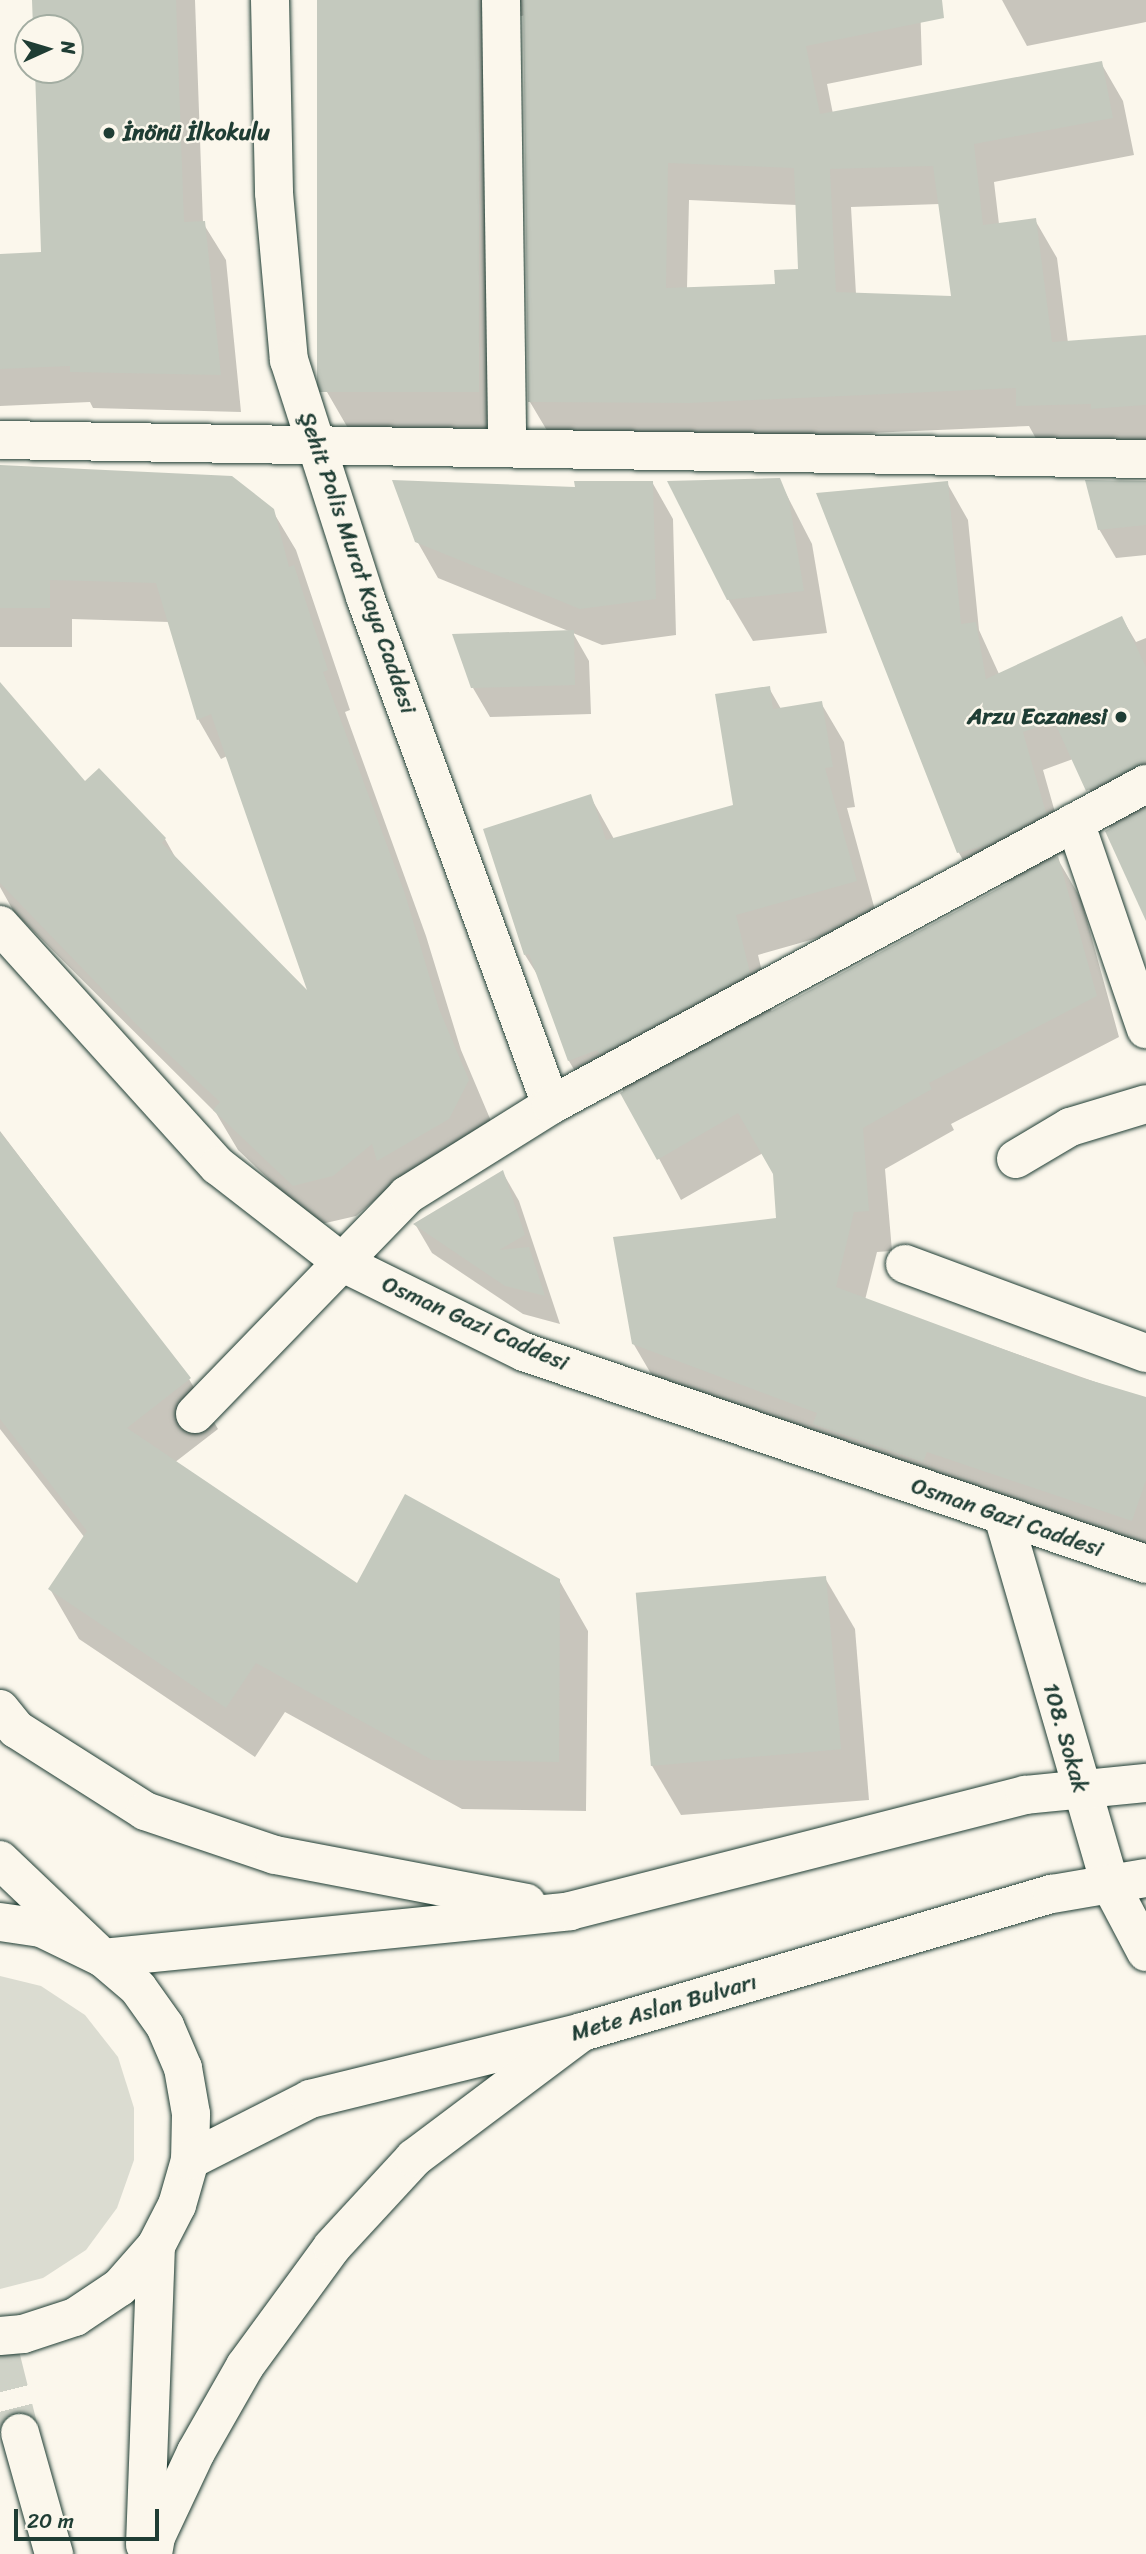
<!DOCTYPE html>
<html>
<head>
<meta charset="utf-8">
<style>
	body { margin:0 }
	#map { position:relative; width:1146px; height:2554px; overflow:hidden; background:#fbf7ec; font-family:Sriracha,sans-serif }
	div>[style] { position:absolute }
	.green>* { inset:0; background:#dbdcd1 }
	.shadow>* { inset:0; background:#0003 }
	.building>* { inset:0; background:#c4c9be; transform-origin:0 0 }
	.highway-tunnel>* { height:38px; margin-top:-19px; transform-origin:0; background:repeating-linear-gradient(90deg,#cfd2c7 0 38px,transparent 0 57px) }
	.roads { filter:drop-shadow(0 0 2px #1f3d34) drop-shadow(0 0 2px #1f3d34) }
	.minor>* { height:38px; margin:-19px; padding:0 19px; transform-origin:19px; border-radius:19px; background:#fbf7ec }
	.major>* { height:38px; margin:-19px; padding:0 19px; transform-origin:19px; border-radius:19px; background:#fbf7ec }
	.highway>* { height:38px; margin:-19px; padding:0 19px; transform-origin:19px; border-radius:19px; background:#fbf7ec }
	.dots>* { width:19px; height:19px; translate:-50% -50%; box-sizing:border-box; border:4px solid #fbf7ec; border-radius:50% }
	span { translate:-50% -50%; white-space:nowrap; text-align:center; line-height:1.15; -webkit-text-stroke:5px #fbf7ec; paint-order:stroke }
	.poi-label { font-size:23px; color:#1f3d34; font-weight:700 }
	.left { translate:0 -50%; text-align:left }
	.right { translate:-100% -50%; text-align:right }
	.street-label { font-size:23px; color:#1f3d34 }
	.north { position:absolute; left:14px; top:14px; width:70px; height:70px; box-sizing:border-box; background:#fbf7ec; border:2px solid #a3ada2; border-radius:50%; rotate:86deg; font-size:19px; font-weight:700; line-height:28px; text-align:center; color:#1f3d34 }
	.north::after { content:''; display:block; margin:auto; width:24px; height:32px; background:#1f3d34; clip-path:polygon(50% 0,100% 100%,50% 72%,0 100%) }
	.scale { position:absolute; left:14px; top:2509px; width:145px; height:32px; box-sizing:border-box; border:4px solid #1f3d34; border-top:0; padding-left:9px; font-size:21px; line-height:24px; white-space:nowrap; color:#1f3d34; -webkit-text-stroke:5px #fbf7ec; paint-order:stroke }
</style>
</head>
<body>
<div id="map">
	<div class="green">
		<div style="clip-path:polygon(0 1976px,41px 1986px,85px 2015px,118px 2057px,134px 2108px,134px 2160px,117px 2208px,86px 2250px,43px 2278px,0 2289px)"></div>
	</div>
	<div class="shadow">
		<div style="clip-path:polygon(34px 0,195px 0,203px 223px,226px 260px,241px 412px,93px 408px,90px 402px,0 406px,0 256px,42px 254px,36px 70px,70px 70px,70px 28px,35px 28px)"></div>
		<div style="clip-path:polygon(evenodd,319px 0,920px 0,922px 65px,827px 84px,833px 114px,1101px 63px,1123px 101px,1134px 155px,994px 182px,999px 224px,1035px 220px,1057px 258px,1068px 343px,1146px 337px,1146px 444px,1039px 444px,1029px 426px,711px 440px,552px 439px,530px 402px,525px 15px,511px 19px,505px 428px,349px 430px,327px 392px,319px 0,689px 200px,797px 205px,800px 271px,777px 286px,687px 289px,689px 200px,319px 0,940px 204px,953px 297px,856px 294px,851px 207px,940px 204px)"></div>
		<div style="clip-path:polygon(1002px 0,1146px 0,1146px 22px,1027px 46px)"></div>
		<div style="clip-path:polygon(0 467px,272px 510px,296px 550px,350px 710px,345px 712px,426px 936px,461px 1050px,491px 1121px,393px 1185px,356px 1216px,317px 1225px,238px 1150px,216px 1113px,14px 912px,0 887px,0 697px,85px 783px,165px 839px,178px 862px,311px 997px,227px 756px,221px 759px,198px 719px,169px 622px,72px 619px,72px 647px,0 647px)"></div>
		<div style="clip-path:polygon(779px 480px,812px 544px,827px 633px,753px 641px,728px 599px)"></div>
		<div style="clip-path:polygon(652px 482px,673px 519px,676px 635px,602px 645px,573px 633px,589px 661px,591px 714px,490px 717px,473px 688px,571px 632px,438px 578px,417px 541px,577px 489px)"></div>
		<div style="clip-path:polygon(1146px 482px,1146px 555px,1116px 558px,1099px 529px)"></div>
		<div style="clip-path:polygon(947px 483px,968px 520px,979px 630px,999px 674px,1122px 618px,1136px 642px,1146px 638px,1146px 917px,1111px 830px,1073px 759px,1043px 770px,1066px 851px,1056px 856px,1081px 899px,1119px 1037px,951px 1124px,954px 1130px,885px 1169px,892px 1251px,877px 1252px,865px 1300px,1146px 1400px,1146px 1558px,657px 1384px,633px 1343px,778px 1220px,775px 1173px,763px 1153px,681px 1200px,622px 1089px,592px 1100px,569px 1061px,540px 979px,525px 955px,590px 796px,614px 839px,734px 806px,769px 688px,781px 709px,821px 703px,844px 742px,855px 807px,847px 808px,878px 921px,758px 955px,772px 1013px,1013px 881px,980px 890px,959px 853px,819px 495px)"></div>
		<div style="clip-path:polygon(0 1131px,189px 1379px,218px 1429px,174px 1463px,357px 1586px,559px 1580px,588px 1631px,586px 1811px,462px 1809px,285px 1712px,255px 1757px,79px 1639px,50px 1589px,85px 1538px,0 1429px)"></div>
		<div style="clip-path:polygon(503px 1173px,519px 1201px,560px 1324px,523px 1314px,432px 1253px,415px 1224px)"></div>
		<div style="clip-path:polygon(825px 1578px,855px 1629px,869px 1800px,681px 1815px,651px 1764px)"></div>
	</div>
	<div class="building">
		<div style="clip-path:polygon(32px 0,176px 0,184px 222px,205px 221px,221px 375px,70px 372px,70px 366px,0 369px,0 254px,41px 252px,35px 70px,70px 70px,70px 28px,33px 28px)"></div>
		<div style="left:317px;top:0;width:162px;height:392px"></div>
		<div style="clip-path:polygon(evenodd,523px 0,942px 0,944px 18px,806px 46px,820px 114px,1102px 61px,1113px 118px,974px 144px,983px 225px,1036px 218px,1052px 342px,1146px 335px,1146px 405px,1091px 409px,1091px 404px,1016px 406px,1016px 388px,689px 403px,528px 402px,523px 0,668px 163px,794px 168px,798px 269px,774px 270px,775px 284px,666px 288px,668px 163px,523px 0,933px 166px,951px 296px,836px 292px,830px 169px,933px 166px)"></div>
		<div style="clip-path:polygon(0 465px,232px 476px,274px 509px,289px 567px,294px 565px,328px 670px,323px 672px,405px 894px,439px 1009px,469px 1080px,449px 1119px,377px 1161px,372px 1144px,333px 1176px,293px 1186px,213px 1110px,220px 1102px,138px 1026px,0 883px,0 682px,85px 781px,99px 768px,166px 838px,162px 843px,307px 990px,211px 714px,197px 720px,156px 583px,50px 580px,50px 608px,0 608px)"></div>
		<div style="clip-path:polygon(780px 478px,789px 500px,804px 591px,727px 600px,667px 481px)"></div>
		<div style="clip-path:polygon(392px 480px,575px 487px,574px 481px,653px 481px,656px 599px,580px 609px,415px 542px)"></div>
		<div style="clip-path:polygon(1085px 480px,1146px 481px,1146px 525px,1098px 530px)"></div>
		<div style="clip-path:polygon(948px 481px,961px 624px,976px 622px,986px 679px,1122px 616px,1146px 667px,1146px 762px,1086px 791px,1054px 721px,1023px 732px,1046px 813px,987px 845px,957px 853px,816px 493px)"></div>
		<div style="clip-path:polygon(574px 630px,575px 685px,471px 688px,452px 634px)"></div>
		<div style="clip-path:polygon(770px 686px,773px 709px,822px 701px,833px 767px,825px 768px,857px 881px,736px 915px,750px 973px,600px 1054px,597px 1050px,568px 1061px,529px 954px,524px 955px,483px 829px,591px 794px,606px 840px,733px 805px,715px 694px)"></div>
		<div style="clip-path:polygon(1146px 809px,1146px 921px,1105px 831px)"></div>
		<div style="clip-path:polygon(1058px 856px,1097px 996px,929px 1083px,932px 1089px,863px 1128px,869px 1211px,854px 1212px,836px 1287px,1076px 1376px,1146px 1397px,1146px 1480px,1132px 1521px,927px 1452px,923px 1462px,813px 1424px,817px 1413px,632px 1344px,613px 1237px,776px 1218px,773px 1174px,738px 1113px,657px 1160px,620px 1093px)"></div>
		<div style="clip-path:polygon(0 1132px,191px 1378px,127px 1428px,357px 1583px,405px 1494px,560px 1579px,559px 1762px,432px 1760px,256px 1663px,226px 1708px,48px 1589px,87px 1531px,0 1419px)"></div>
		<div style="clip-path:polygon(503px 1170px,525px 1235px,499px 1250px,529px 1247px,545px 1296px,505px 1286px,413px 1224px)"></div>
		<div style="left:826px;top:1576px;width:174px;height:191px;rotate:85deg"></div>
	</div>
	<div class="highway-tunnel">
		<div style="left:0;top:2353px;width:82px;rotate:76deg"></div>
	</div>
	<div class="roads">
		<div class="minor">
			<div style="left:270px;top:0;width:193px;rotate:88.8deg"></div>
			<div style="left:274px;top:193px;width:168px;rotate:84.9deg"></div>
			<div style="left:289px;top:360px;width:249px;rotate:72.2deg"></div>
			<div style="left:365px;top:597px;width:541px;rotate:69.89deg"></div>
			<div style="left:501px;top:0;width:447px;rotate:89.2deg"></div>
			<div style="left:0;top:440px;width:1146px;rotate:0.95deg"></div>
			<div style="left:1075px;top:822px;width:219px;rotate:71.1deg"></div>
			<div style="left:0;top:925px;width:325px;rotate:47.9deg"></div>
			<div style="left:218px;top:1166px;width:158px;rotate:37.8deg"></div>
			<div style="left:343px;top:1263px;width:202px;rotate:26.2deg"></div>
			<div style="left:524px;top:1352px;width:657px;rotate:18.82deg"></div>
			<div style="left:1016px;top:1159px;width:63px;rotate:-30.7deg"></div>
			<div style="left:1070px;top:1127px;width:79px;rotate:-16.8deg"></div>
			<div style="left:905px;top:1264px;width:257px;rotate:20.3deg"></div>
			<div style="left:195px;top:1414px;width:305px;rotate:-45.9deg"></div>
			<div style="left:407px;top:1195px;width:170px;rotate:-32deg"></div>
			<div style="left:551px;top:1105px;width:676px;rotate:-28.35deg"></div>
			<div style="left:1003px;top:1516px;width:383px;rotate:73.8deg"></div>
			<div style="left:1110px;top:1884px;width:77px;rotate:62.1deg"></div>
		</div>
		<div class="major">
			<div style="left:0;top:1709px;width:26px;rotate:51deg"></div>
			<div style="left:16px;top:1729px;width:153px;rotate:32.4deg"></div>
			<div style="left:145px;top:1811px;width:137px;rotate:18.7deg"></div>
			<div style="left:275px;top:1855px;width:256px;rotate:10.8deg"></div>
			<div style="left:0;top:1860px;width:142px;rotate:43.6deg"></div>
			<div style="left:103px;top:1958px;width:469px;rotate:-5.7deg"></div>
			<div style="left:570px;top:1911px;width:470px;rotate:-14.3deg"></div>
			<div style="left:1025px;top:1795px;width:122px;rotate:-5.7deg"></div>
			<div style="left:0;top:1922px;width:41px;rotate:8.3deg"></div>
			<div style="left:41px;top:1928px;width:69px;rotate:25.8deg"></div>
			<div style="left:103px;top:1958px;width:46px;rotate:40.6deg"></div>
			<div style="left:138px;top:1988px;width:47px;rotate:54.6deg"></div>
			<div style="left:165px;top:2026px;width:46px;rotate:66.8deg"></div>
			<div style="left:183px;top:2068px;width:47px;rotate:80.1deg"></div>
			<div style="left:191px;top:2114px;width:46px;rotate:91.2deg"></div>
			<div style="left:190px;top:2160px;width:47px;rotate:106.1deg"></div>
			<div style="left:177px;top:2205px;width:46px;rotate:117.1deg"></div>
			<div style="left:156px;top:2246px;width:55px;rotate:131.3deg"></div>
			<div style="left:120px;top:2287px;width:54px;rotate:146.3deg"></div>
			<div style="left:75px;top:2317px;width:55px;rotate:161.9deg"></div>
			<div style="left:23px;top:2334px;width:23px;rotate:175deg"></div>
			<div style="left:190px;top:2160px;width:135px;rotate:-26.9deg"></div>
			<div style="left:310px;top:2099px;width:280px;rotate:-13.8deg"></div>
			<div style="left:582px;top:2032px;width:490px;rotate:-16.4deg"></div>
			<div style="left:1052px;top:1894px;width:95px;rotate:-9.7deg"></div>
		</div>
		<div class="highway">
			<div style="left:20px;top:2433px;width:126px;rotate:74.3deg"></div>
			<div style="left:145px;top:2545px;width:299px;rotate:-87.9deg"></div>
			<div style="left:153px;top:2554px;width:17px;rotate:-80deg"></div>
			<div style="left:156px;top:2537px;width:94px;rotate:-64.8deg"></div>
			<div style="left:196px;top:2452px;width:99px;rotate:-60.3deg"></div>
			<div style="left:245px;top:2366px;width:147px;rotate:-53.8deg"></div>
			<div style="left:332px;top:2247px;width:121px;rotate:-47.3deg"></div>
			<div style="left:414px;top:2158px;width:210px;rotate:-36.9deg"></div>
		</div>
	</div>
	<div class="dots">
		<div style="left:109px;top:133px;background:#1f3d34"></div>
		<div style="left:1121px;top:717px;background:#1f3d34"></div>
	</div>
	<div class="poi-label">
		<span class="left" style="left:123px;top:133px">İnönü İlkokulu</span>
		<span class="right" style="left:1107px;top:717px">Arzu Eczanesi</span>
	</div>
	<div class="street-label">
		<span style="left:357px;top:563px;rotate:71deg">Şehit Polis Murat Kaya Caddesi</span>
		<span style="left:475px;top:1324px;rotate:24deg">Osman Gazi Caddesi</span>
		<span style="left:1007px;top:1518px;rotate:19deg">Osman Gazi Caddesi</span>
		<span style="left:1065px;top:1738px;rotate:74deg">108. Sokak</span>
		<span style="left:664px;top:2008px;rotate:-16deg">Mete Aslan Bulvarı</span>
	</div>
	<div class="north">N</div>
	<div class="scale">20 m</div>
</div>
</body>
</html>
